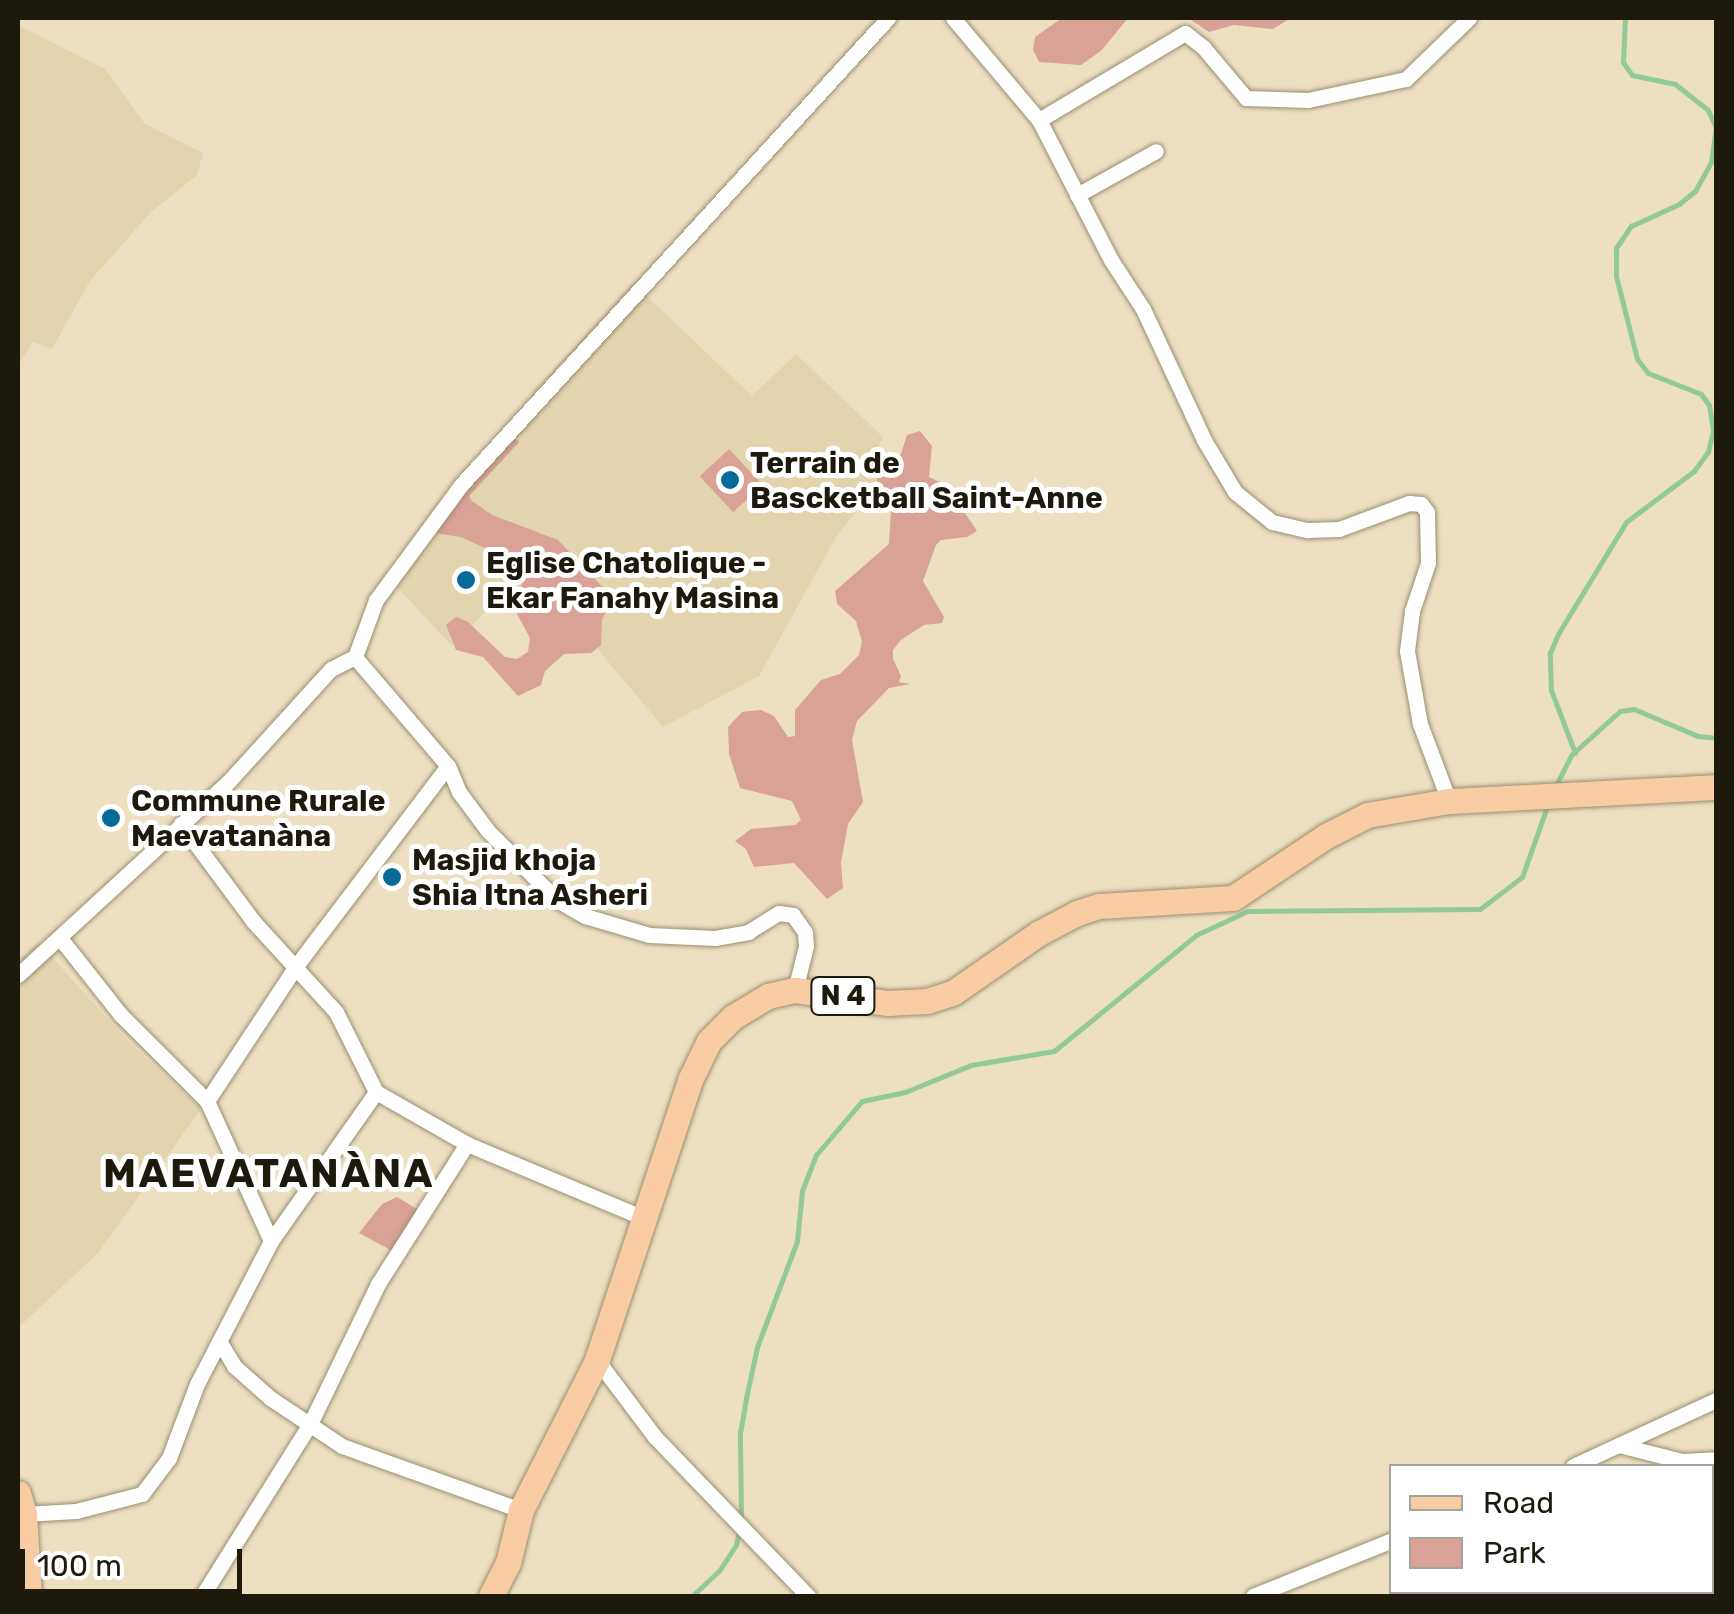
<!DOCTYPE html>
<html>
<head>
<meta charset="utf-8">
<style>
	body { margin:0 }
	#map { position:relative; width:1734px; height:1614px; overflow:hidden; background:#ece0c1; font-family:Rubik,sans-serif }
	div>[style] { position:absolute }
	.built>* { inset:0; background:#e2d4ad }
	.green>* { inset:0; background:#daa196; transform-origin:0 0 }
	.stream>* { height:5px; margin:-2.5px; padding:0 2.5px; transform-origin:2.5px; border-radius:2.5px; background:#93c89b }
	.roads { filter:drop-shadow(0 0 2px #998e70) drop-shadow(0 0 2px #998e70) }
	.street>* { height:15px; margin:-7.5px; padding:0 7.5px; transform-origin:7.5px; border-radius:7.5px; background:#fff }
	.primary>* { height:25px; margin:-12.5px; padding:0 12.5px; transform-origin:12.5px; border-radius:12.5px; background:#f8cba3 }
	.dots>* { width:28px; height:28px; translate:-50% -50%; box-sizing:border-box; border:5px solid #fff; border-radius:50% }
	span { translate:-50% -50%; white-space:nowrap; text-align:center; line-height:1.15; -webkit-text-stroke:10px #fff; paint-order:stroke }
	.shield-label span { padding:2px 8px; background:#fff; border:2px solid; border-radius:8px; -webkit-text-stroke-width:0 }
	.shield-label { font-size:28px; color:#1d190d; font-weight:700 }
	.poi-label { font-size:30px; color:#1d190d; font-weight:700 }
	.left { translate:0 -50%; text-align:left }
	.district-label { font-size:40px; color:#1d190d; font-weight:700; letter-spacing:2.5px }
	.frame { position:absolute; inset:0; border:20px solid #1d190d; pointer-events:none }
	.legend { position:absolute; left:1389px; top:1464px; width:325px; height:130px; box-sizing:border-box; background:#fff; border:2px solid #a5a39e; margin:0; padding:12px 18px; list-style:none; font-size:30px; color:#1d190d }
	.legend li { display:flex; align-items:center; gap:20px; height:50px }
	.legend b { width:50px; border:2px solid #a5a39e }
	.scale { position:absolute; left:20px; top:1549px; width:222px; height:45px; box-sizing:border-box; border:5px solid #1d190d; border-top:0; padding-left:12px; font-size:30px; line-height:35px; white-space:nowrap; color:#1d190d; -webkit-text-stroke:8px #fff; paint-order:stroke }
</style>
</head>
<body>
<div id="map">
	<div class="built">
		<div style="clip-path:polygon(18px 25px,105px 69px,145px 124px,203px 153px,197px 175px,150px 213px,90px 281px,52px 349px,33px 342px,18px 366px)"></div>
		<div style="clip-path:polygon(633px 283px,752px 396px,796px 354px,883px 437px,869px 468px,881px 480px,836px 537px,759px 676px,663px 727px,590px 640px,509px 585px,453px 647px,386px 575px,455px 485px,534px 402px,530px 395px)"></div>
		<div style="clip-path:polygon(38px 942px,128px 1041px,201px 1109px,98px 1253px,18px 1328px,18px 961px)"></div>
	</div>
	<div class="green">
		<div style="clip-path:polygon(1062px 18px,1128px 18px,1102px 50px,1081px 65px,1039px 62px,1033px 50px,1035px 37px)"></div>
		<div style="clip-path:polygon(1188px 18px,1291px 18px,1273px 29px,1234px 25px,1209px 32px)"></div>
		<div style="clip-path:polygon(920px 431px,932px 446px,929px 477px,946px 485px,977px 531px,967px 537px,941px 540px,936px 545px,923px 581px,944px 617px,942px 623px,924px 625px,901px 640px,893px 650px,893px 659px,901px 676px,899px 682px,910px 684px,889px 688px,857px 721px,852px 740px,863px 802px,848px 824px,841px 862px,843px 888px,827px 899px,794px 863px,754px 867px,746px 849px,735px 841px,751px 829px,795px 825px,801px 820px,792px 801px,740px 788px,729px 754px,728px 727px,742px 712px,761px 710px,774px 716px,788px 737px,795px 736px,795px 710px,821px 680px,840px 674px,859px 655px,862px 642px,856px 621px,837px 604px,835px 591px,889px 544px,891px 511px,875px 475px,901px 454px,907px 435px)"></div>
		<div style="clip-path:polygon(508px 433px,519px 442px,469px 496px,472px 501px,492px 515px,558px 540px,612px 597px,602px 620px,601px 645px,591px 653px,564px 654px,545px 671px,541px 685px,518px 696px,483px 657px,456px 650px,446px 625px,456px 617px,468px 622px,505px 657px,517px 659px,528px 652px,530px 638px,517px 614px,523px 575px,498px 554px,461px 537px,435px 533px)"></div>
		<div style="left:729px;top:449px;width:49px;height:40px;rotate:47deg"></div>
		<div style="clip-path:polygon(397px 1197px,422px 1212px,394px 1252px,359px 1233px,382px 1204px)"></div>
	</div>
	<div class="stream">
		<div style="left:1575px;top:753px;width:67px;rotate:-110.9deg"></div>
		<div style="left:1551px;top:690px;width:37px;rotate:-92deg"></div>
		<div style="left:1550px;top:653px;width:21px;rotate:-67deg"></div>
		<div style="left:1558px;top:634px;width:131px;rotate:-58.7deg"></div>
		<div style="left:1626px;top:522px;width:85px;rotate:-36.9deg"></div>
		<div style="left:1694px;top:471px;width:24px;rotate:-54deg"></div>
		<div style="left:1708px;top:452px;width:23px;rotate:-77deg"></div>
		<div style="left:1713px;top:430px;width:25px;rotate:-99deg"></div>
		<div style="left:1709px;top:405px;width:14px;rotate:-126deg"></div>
		<div style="left:1701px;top:394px;width:57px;rotate:-158.4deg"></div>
		<div style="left:1648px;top:373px;width:18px;rotate:-128deg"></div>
		<div style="left:1637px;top:359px;width:86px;rotate:-104.2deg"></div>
		<div style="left:1616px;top:276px;width:28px;rotate:-90deg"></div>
		<div style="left:1616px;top:248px;width:27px;rotate:-56deg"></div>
		<div style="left:1631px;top:226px;width:53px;rotate:-24.6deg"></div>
		<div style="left:1679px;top:204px;width:21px;rotate:-39deg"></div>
		<div style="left:1695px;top:191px;width:33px;rotate:-61deg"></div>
		<div style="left:1711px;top:162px;width:34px;rotate:-82deg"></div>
		<div style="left:1716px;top:128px;width:20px;rotate:-114deg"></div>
		<div style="left:1708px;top:110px;width:42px;rotate:-141.8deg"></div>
		<div style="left:1675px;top:84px;width:44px;rotate:-168.2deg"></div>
		<div style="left:1632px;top:75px;width:16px;rotate:-125deg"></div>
		<div style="left:1623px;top:62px;width:44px;rotate:-87.4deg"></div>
		<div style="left:1554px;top:789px;width:38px;rotate:-63deg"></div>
		<div style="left:1571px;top:755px;width:66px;rotate:-41.9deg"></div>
		<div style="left:1620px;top:711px;width:14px;rotate:-8deg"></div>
		<div style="left:1634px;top:709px;width:69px;rotate:22.9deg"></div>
		<div style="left:1698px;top:736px;width:18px;rotate:6deg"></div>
		<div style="left:741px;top:1520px;width:87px;rotate:-90.7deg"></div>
		<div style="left:740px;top:1433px;width:36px;rotate:-80deg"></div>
		<div style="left:746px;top:1398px;width:52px;rotate:-77.8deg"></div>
		<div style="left:757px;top:1347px;width:113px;rotate:-69.3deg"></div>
		<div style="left:797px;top:1241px;width:50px;rotate:-84.3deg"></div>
		<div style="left:802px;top:1191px;width:39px;rotate:-69deg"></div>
		<div style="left:816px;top:1155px;width:71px;rotate:-49.6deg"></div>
		<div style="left:862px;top:1101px;width:44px;rotate:-11.8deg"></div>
		<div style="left:905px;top:1092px;width:71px;rotate:-22.2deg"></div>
		<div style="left:971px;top:1065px;width:84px;rotate:-9.6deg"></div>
		<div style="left:1054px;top:1051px;width:183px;rotate:-39.2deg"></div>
		<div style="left:1196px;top:935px;width:57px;rotate:-24.8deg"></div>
		<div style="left:1248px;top:911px;width:232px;rotate:-0.5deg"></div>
		<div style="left:1480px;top:909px;width:53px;rotate:-37.3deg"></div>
		<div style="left:1522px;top:877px;width:77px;rotate:-70.4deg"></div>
		<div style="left:692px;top:1596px;width:37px;rotate:-43deg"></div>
		<div style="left:719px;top:1571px;width:31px;rotate:-57deg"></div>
		<div style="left:736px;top:1545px;width:14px;rotate:-78deg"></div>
	</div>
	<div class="roads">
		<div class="street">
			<div style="left:953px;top:18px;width:133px;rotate:49.9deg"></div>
			<div style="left:1039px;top:120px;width:157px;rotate:62.8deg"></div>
			<div style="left:1111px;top:260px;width:59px;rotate:56.9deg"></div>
			<div style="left:1143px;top:309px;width:145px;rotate:65deg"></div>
			<div style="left:1204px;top:440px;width:61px;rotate:59.2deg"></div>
			<div style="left:1235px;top:492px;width:48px;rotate:39deg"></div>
			<div style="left:1272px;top:522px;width:37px;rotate:13deg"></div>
			<div style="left:1308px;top:530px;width:31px;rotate:-2deg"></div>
			<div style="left:1339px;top:529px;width:75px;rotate:-20.4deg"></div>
			<div style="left:1409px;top:503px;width:12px;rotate:5deg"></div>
			<div style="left:1421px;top:504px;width:10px;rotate:53deg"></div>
			<div style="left:1427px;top:512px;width:51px;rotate:88.9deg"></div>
			<div style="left:1428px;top:563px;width:51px;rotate:108.4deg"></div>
			<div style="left:1412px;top:611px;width:40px;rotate:97.1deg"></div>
			<div style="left:1407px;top:651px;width:74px;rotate:79.9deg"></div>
			<div style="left:1420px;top:724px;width:82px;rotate:69.4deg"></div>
			<div style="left:1039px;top:120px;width:170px;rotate:-30.8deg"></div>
			<div style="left:1185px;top:33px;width:23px;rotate:38deg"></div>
			<div style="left:1203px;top:47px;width:67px;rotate:49.9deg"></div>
			<div style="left:1246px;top:98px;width:62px;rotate:1.8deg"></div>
			<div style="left:1308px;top:100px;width:100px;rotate:-12.1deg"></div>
			<div style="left:1406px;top:79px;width:88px;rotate:-44.1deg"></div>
			<div style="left:1077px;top:195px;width:90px;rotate:-29.1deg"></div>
			<div style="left:448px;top:766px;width:28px;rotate:67deg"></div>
			<div style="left:459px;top:792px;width:49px;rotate:53.4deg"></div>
			<div style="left:488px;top:831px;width:98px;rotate:45deg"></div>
			<div style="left:557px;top:900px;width:32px;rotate:30deg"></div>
			<div style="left:585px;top:916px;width:67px;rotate:16.5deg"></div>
			<div style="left:649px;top:935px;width:66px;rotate:2.6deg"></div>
			<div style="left:715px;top:938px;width:34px;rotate:-10deg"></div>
			<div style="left:748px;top:932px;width:36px;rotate:-32deg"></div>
			<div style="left:779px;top:913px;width:14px;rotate:8deg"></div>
			<div style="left:793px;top:915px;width:21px;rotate:55deg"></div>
			<div style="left:805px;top:932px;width:14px;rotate:86deg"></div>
			<div style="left:806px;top:946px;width:45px;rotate:104deg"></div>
			<div style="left:60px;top:938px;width:97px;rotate:51.7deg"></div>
			<div style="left:120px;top:1014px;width:123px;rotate:45deg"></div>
			<div style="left:207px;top:1101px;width:154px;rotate:65.4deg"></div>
			<div style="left:18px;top:975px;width:287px;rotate:-42.6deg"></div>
			<div style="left:229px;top:781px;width:151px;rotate:-47.7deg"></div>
			<div style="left:331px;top:669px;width:27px;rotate:-27deg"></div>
			<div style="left:355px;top:657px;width:61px;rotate:-69.8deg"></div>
			<div style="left:376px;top:600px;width:143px;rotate:-53.5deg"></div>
			<div style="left:461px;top:485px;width:633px;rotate:-47.56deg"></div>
			<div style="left:376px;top:1092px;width:105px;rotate:29.7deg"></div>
			<div style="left:467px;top:1144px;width:192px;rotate:22.7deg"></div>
			<div style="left:207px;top:1101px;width:162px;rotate:-56.6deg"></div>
			<div style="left:296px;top:966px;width:251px;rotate:-52.8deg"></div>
			<div style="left:448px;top:766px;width:143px;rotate:-130.5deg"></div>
			<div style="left:221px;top:1344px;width:26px;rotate:59deg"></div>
			<div style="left:234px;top:1366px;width:48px;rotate:41.6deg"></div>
			<div style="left:270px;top:1398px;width:87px;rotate:33.7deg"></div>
			<div style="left:342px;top:1446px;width:190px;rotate:19.7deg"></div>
			<div style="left:597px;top:1360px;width:96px;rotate:53deg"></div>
			<div style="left:655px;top:1437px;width:221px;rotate:46.1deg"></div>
			<div style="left:1619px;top:1445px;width:65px;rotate:14.3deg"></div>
			<div style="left:1682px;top:1461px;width:34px;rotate:-3deg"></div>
			<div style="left:1573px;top:1466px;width:157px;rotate:-24.8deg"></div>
			<div style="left:24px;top:1514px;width:52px;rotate:-3.3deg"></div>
			<div style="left:76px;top:1511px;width:68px;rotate:-14.4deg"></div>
			<div style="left:142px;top:1494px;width:45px;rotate:-53.1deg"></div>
			<div style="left:169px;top:1458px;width:79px;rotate:-69.3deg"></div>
			<div style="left:197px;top:1384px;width:161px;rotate:-62.6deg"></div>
			<div style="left:271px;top:1241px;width:182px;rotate:-54.8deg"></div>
			<div style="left:376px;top:1092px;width:89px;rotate:-116.6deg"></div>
			<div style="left:336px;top:1012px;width:123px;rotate:-132.4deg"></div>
			<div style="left:253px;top:921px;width:121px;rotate:-126.6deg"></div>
			<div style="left:202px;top:1596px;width:203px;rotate:-57.9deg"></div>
			<div style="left:310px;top:1424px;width:156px;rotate:-64.1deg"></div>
			<div style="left:378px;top:1284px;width:166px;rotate:-57.6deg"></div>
			<div style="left:1253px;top:1596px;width:150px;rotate:-21.9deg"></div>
		</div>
		<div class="primary">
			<div style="left:18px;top:1493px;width:22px;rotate:74deg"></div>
			<div style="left:24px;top:1514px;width:82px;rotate:86.5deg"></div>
			<div style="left:491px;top:1596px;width:37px;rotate:-63deg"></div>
			<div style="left:508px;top:1563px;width:55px;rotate:-76.2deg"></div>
			<div style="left:521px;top:1510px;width:168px;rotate:-63.1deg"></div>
			<div style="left:597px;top:1360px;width:295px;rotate:-71.6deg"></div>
			<div style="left:690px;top:1080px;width:43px;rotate:-64deg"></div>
			<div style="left:709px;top:1041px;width:34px;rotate:-45deg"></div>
			<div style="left:733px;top:1017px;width:41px;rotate:-31deg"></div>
			<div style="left:768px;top:996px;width:28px;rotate:-13deg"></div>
			<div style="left:795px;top:990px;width:94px;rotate:8deg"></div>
			<div style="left:888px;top:1003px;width:39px;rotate:-3deg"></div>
			<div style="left:927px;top:1001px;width:28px;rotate:-18deg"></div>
			<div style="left:954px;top:992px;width:103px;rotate:-34.8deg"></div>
			<div style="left:1039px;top:933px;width:43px;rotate:-27.8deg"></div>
			<div style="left:1077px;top:913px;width:23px;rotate:-18deg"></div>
			<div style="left:1099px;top:906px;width:134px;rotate:-3.4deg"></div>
			<div style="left:1233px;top:898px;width:112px;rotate:-33.7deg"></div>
			<div style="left:1326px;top:836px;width:46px;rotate:-27.1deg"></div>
			<div style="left:1367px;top:815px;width:83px;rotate:-9.7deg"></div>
			<div style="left:1449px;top:801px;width:267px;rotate:-3deg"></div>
		</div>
	</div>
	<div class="dots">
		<div style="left:730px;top:480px;background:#076b99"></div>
		<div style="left:466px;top:580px;background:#076b99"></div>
		<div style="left:111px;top:818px;background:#076b99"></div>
		<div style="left:392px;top:877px;background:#076b99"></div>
	</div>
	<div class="shield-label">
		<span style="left:843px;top:996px">N 4</span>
	</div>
	<div class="poi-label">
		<span class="left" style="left:750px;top:480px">Terrain de<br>Bascketball Saint-Anne</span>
		<span class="left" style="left:486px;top:580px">Eglise Chatolique -<br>Ekar Fanahy Masina</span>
		<span class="left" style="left:131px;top:818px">Commune Rurale<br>Maevatanàna</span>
		<span class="left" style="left:412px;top:877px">Masjid khoja<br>Shia Itna Asheri</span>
	</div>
	<div class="district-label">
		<span style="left:269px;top:1174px">MAEVATANÀNA</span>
	</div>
	<div class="frame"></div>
	<ul class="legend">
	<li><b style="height:12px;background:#f8cba3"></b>Road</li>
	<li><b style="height:28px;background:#daa196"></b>Park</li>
	</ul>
	<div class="scale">100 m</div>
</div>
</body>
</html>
